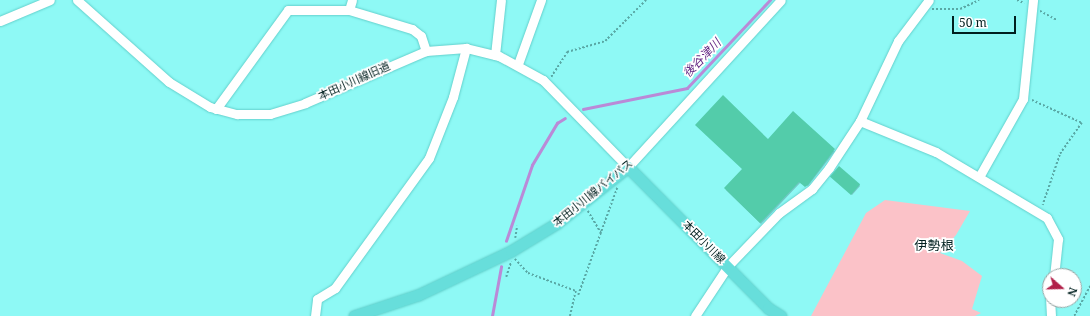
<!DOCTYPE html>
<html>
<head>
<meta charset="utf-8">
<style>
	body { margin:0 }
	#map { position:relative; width:1090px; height:316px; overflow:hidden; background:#8ef9f5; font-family:"Noto Serif","Noto Sans JP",serif }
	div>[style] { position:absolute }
	.green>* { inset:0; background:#fbc2c8 }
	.shadow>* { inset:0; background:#0003 }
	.stream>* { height:2.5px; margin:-1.25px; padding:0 1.25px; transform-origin:1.25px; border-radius:1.25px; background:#ba8ad7 }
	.building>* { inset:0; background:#53ccaa; transform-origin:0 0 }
	.path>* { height:1.5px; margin-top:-0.75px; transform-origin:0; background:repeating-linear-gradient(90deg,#59a8a5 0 2px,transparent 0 4px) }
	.roads { filter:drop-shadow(0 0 1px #63d0cc) drop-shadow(0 0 1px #63d0cc) }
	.minor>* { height:9px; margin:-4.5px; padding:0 4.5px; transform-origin:4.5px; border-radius:4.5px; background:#fff }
	.major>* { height:11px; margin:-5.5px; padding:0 5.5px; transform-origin:5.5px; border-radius:5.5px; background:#67dedb }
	span { translate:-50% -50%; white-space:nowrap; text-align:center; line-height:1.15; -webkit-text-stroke:3.5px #fff; paint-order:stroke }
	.street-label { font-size:11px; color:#00201f }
	.water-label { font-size:12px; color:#652a85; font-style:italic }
	.quarter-label { font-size:13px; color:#00201f }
	.north { position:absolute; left:1042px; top:268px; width:40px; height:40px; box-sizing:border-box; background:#fff; border:1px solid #99a6a5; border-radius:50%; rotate:110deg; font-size:11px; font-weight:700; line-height:16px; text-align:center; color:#00201f }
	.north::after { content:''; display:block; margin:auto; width:14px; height:18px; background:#b11f48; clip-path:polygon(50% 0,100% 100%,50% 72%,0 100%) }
	.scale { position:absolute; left:952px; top:16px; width:64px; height:18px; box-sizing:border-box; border:2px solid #00201f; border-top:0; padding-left:5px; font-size:12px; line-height:14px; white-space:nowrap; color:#00201f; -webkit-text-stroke:3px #fff; paint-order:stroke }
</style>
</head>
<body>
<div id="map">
	<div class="green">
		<div style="clip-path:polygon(885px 200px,970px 211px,956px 235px,940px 253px,962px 261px,982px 276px,972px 309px,981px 313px,975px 316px,811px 316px,866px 213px)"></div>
	</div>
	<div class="shadow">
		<div style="clip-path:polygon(768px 140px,835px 151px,808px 186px,800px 183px,761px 224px,726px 190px)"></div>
		<div style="clip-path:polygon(832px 178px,859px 184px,860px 186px,852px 195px)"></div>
	</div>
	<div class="stream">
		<div style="left:583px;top:109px;width:106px;rotate:-11.4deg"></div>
		<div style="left:687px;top:88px;width:121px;rotate:-46.7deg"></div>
		<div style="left:506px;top:241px;width:80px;rotate:-71.1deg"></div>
		<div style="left:532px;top:165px;width:49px;rotate:-59.2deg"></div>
		<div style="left:557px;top:123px;width:9px;rotate:-32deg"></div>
		<div style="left:492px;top:316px;width:50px;rotate:-79.6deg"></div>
	</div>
	<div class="building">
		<div style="clip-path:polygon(723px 95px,768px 139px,793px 111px,835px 149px,808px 185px,805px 187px,799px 182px,760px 223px,724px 188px,742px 169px,695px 125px)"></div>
		<div style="left:839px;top:166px;width:28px;height:14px;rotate:41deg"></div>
	</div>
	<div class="path">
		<div style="left:1017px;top:0;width:8px;rotate:23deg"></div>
		<div style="left:932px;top:9px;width:28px"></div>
		<div style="left:960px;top:9px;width:21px;rotate:-25deg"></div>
		<div style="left:1040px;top:11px;width:19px;rotate:28deg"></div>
		<div style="left:551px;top:77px;width:30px;rotate:-57deg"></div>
		<div style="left:567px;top:52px;width:40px;rotate:-16deg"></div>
		<div style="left:605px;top:41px;width:58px;rotate:-45deg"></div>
		<div style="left:1032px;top:100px;width:55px;rotate:24.7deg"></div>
		<div style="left:1082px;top:123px;width:39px;rotate:125deg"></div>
		<div style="left:1060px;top:155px;width:53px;rotate:108.8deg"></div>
		<div style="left:588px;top:211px;width:26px;rotate:59deg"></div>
		<div style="left:515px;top:238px;width:12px;rotate:-81deg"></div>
		<div style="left:515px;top:259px;width:19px;rotate:47deg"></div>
		<div style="left:528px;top:273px;width:51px;rotate:20.6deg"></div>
		<div style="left:576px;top:291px;width:26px;rotate:103deg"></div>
		<div style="left:506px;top:277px;width:16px;rotate:-72deg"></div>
		<div style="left:578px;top:295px;width:114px;rotate:-70deg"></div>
		<div style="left:1074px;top:316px;width:34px;rotate:-62deg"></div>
	</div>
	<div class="roads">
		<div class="minor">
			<div style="left:77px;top:0;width:123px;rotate:41.7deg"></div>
			<div style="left:169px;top:82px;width:48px;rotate:31.4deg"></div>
			<div style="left:210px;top:107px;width:28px;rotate:15deg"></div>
			<div style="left:237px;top:114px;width:33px"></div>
			<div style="left:270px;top:114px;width:37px;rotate:-17deg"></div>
			<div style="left:305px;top:103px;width:132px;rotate:-23.3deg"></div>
			<div style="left:426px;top:51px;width:40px;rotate:-4.3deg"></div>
			<div style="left:466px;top:48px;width:34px;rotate:14deg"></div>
			<div style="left:499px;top:56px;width:50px;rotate:28.6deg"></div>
			<div style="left:543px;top:80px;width:122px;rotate:45.7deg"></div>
			<div style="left:628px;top:167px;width:226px;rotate:-47.5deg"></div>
			<div style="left:349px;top:10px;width:10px;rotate:-73deg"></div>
			<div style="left:0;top:21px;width:54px;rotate:-22.8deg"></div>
			<div style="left:495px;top:55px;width:55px;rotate:-83.8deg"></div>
			<div style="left:518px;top:64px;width:68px;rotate:-70.2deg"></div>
			<div style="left:216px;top:109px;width:122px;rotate:-54deg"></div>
			<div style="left:288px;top:10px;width:61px"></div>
			<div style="left:349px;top:10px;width:66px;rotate:16.8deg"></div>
			<div style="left:412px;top:29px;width:11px;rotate:38deg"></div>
			<div style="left:421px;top:36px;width:16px;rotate:72deg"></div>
			<div style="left:860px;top:121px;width:82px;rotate:22.2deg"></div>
			<div style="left:936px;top:152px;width:129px;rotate:30.7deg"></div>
			<div style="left:1047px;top:218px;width:24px;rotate:62deg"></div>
			<div style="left:1058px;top:239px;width:37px;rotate:96deg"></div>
			<div style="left:979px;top:177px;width:90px;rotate:-60.6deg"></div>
			<div style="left:1023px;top:99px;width:100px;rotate:-84.2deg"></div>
			<div style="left:1050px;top:297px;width:19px;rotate:87deg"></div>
			<div style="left:315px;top:316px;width:17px;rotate:-83deg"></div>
			<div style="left:317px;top:299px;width:21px;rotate:-31deg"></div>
			<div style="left:335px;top:288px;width:160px;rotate:-54.1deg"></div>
			<div style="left:429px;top:158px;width:66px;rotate:-68.5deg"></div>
			<div style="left:453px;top:97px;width:51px;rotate:-75.1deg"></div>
			<div style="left:695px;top:316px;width:60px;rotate:-56.6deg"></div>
			<div style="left:728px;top:266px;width:74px;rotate:-46.1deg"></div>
			<div style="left:779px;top:213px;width:41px;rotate:-36deg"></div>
			<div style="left:812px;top:189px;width:27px;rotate:-51deg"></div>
			<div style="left:829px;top:168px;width:56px;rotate:-56.6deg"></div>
			<div style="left:860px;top:121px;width:89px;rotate:-64.6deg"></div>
			<div style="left:898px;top:41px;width:51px;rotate:-52.9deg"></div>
		</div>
		<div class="major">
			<div style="left:354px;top:316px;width:67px;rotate:-18.2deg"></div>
			<div style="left:418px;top:295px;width:103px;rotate:-25.3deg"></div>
			<div style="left:511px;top:251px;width:54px;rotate:-31.3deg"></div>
			<div style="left:557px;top:223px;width:90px;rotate:-38.3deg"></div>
			<div style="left:628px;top:167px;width:199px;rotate:45.2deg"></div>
			<div style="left:768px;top:308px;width:15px;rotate:32deg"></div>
		</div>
	</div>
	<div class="street-label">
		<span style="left:354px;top:81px;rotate:-24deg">本田小川線旧道</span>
		<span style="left:593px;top:193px;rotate:-39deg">本田小川線バイパス</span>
		<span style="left:704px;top:242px;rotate:45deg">本田小川線</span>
	</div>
	<div class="water-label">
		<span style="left:702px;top:58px;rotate:-46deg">後谷津川</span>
	</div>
	<div class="quarter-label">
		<span style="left:934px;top:245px">伊勢根</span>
	</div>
	<div class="north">N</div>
	<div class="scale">50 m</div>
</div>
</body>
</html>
